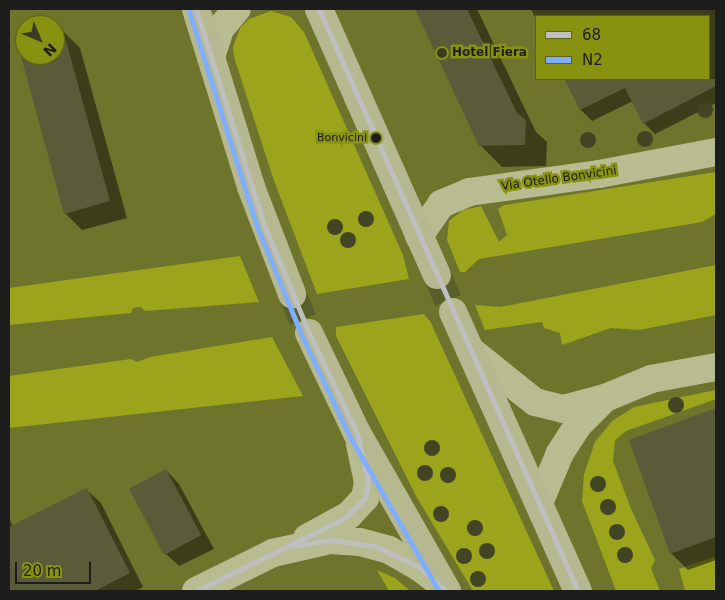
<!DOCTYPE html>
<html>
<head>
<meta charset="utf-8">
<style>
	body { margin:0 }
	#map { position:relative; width:725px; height:600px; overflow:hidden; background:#6f742d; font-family:"DejaVu Sans",sans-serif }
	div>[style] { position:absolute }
	.green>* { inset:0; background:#9ca41b }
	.shadow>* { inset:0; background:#0007 }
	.building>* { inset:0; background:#595b39; transform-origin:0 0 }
	.major-tunnel>* { height:28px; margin-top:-14px; transform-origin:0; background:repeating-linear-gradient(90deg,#5a5e29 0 28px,transparent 0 42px) }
	.minor>* { height:28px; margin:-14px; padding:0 14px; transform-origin:14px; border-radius:14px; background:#b9bb91 }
	.major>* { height:28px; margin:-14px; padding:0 14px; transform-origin:14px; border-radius:14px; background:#b6b990 }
	.bus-1>* { height:5px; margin:-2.5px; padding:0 2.5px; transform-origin:2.5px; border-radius:2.5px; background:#bfbfbf }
	.bus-2>* { height:5px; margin:-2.5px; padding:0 2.5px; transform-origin:2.5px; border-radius:2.5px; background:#80aeff }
	.trees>* { width:16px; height:16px; margin:-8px; border-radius:50%; background:#424423 }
	.dots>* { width:14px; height:14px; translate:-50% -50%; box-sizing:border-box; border:2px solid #889110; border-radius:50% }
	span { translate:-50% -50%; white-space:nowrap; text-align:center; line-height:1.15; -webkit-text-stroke:5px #889110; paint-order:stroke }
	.bus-label { font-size:11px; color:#1d1d1d }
	.right { translate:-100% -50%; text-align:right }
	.poi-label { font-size:12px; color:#1d1d1d; font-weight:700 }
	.left { translate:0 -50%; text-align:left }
	.street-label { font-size:12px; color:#1d1d1d }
	.frame { position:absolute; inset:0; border:10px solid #1d1d1d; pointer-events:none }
	.legend { position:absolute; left:535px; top:15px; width:175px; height:65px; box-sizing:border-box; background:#889110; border:1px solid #5d6315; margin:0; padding:6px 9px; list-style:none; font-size:15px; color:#1d1d1d }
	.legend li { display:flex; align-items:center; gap:10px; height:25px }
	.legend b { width:25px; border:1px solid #5d6315 }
	.north { position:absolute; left:15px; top:15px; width:50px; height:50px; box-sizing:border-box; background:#889110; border:1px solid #5d6315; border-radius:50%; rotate:135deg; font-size:14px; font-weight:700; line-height:20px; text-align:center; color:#1d1d1d }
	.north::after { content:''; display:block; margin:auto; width:18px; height:22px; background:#3a3b23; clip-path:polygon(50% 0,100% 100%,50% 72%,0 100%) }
	.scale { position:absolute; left:15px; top:562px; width:76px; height:22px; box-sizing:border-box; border:2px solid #1d1d1d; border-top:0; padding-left:6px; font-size:15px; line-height:18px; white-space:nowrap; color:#1d1d1d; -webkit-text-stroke:4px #889110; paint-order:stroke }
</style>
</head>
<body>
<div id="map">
	<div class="green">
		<div style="clip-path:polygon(271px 11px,291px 17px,304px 32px,403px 255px,409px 279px,317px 294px,273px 178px,234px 57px,233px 47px,240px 28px,249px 19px)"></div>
		<div style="clip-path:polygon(716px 172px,716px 214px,702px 222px,479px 259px,465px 272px,460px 272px,447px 240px,449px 221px,463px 210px,481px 206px,499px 242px,507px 235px,498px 209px,504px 205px)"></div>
		<div style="clip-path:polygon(240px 256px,259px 302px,145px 311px,141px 307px,133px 308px,131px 313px,9px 325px,9px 288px)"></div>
		<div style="clip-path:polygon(716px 265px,716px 315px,639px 330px,611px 328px,562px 345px,560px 333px,544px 328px,542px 322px,485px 330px,475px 305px,500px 307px)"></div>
		<div style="clip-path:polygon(424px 314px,430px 321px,554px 591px,473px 591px,416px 496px,336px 336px,336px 327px)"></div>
		<div style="clip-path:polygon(272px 337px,303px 396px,9px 428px,9px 376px,131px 359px,137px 362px,150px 357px)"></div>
		<div style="clip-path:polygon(716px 390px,716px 399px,626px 431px,615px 440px,613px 461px,631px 509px,655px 560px,651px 568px,660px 591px,616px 591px,582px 501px,584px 474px,595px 442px,612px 421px,634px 407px)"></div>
		<div style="clip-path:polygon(716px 556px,716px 591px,685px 591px,679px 569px)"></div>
		<div style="clip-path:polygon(377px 570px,395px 578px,410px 591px,389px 591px)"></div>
	</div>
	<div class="shadow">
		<div style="clip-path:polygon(416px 9px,477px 9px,536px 132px,547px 142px,546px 166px,502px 167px,480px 145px)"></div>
		<div style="clip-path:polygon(531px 9px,716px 9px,716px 103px,655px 134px,644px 123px,633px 101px,592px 121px,581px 110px,566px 79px,709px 79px,709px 16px,536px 16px,536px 20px)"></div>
		<div style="clip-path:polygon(63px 31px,80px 48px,127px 218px,82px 230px,65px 213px,18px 43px,25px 41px,25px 55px,55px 55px,55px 33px)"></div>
		<div style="clip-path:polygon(716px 409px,716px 560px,688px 570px,671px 553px,630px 441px)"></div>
		<div style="clip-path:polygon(166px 470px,179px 484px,214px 549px,179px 566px,165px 553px,131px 488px)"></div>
		<div style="clip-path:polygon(87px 490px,101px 503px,143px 587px,135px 591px,9px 591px,9px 519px,13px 526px)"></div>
	</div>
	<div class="building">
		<div style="clip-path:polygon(415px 9px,467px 9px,517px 113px,526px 120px,525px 145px,479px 146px)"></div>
		<div style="clip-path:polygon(63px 30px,110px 201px,64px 214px,17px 42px,25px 40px,25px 55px,55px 55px,55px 32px)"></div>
		<div style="clip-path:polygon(564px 79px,716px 79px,716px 86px,643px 124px,625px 88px,580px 110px)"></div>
		<div style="clip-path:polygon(716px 408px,716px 537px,670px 554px,629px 440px)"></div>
		<div style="left:166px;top:469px;width:75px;height:42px;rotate:62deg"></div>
		<div style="clip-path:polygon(87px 488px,130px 573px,95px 591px,9px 591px,9px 527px)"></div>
	</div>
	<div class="major-tunnel">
		<div style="left:437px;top:275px;width:40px;rotate:66.6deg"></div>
		<div style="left:292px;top:294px;width:43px;rotate:66.4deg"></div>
	</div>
	<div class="minor">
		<div style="left:211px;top:57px;width:29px;rotate:-72deg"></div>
		<div style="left:220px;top:29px;width:26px;rotate:-50deg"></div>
		<div style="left:419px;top:236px;width:39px;rotate:-55deg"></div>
		<div style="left:441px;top:204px;width:30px;rotate:-23deg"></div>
		<div style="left:469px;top:192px;width:131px;rotate:-7.9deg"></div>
		<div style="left:599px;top:174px;width:119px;rotate:-10.6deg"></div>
		<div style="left:470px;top:350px;width:83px;rotate:38.7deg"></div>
		<div style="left:535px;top:402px;width:29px;rotate:14deg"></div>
		<div style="left:563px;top:409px;width:43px;rotate:-14.7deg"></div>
		<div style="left:605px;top:398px;width:50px;rotate:-22.4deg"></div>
		<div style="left:651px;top:379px;width:66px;rotate:-10.5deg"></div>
		<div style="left:539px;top:503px;width:54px;rotate:-67.2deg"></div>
		<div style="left:560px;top:453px;width:35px;rotate:-57deg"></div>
		<div style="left:579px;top:424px;width:35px;rotate:-45deg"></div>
		<div style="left:307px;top:538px;width:48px;rotate:-28.7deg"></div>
		<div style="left:349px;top:515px;width:23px;rotate:-47deg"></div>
		<div style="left:365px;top:498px;width:16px;rotate:-79deg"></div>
		<div style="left:368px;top:482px;width:40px;rotate:-102deg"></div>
		<div style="left:196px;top:591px;width:86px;rotate:-26.3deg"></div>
		<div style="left:273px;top:553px;width:58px;rotate:-12.8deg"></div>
		<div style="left:330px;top:540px;width:30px;rotate:4deg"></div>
		<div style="left:360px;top:542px;width:30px;rotate:15deg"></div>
		<div style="left:389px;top:550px;width:34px;rotate:30deg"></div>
		<div style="left:419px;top:567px;width:31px;rotate:37deg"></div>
	</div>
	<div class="major">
		<div style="left:196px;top:9px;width:186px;rotate:72.8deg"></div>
		<div style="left:251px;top:187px;width:115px;rotate:69deg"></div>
		<div style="left:319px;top:9px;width:291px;rotate:66.1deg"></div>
		<div style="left:453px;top:312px;width:306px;rotate:65.9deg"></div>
		<div style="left:309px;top:333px;width:111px;rotate:64.4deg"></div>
		<div style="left:357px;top:433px;width:182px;rotate:60.3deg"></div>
	</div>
	<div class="bus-1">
		<div style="left:196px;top:9px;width:223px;rotate:72.5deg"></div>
		<div style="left:263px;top:222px;width:120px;rotate:67.5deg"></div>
		<div style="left:309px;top:333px;width:111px;rotate:64.4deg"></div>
		<div style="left:357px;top:433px;width:50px;rotate:77.3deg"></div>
		<div style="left:368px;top:482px;width:16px;rotate:101deg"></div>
		<div style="left:365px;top:498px;width:30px;rotate:136deg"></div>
		<div style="left:343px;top:519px;width:164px;rotate:153.9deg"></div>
		<div style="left:319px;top:9px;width:637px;rotate:66.01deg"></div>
		<div style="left:294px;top:546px;width:36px;rotate:-9deg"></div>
		<div style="left:330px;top:540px;width:45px;rotate:7.6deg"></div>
		<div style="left:375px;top:546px;width:49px;rotate:25.5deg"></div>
		<div style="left:419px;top:567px;width:37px;rotate:41deg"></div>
	</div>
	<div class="bus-2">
		<div style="left:189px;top:11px;width:223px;rotate:72.5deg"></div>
		<div style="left:256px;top:224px;width:121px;rotate:67.7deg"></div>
		<div style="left:302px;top:336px;width:112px;rotate:64.6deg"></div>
		<div style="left:350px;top:437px;width:178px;rotate:60deg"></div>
	</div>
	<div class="trees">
		<div style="left:705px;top:110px"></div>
		<div style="left:645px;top:139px"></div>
		<div style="left:588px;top:140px"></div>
		<div style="left:366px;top:219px"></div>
		<div style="left:335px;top:227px"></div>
		<div style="left:348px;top:240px"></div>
		<div style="left:676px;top:405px"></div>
		<div style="left:432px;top:448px"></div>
		<div style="left:425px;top:473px"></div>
		<div style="left:448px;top:475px"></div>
		<div style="left:598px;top:484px"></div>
		<div style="left:608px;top:507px"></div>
		<div style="left:441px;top:514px"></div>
		<div style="left:475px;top:528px"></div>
		<div style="left:617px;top:532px"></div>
		<div style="left:487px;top:551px"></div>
		<div style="left:625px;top:555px"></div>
		<div style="left:464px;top:556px"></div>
		<div style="left:478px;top:579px"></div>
	</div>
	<div class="dots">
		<div style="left:442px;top:53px;background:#3a3b23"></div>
		<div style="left:376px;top:138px;background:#1d1d1d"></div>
	</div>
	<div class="bus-label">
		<span class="right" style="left:367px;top:138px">Bonvicini</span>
	</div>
	<div class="poi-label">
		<span class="left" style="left:452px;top:53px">Hotel Fiera</span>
	</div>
	<div class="street-label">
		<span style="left:559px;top:179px;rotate:-8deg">Via Otello Bonvicini</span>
	</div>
	<div class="frame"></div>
	<ul class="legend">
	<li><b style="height:6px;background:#bfbfbf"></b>68</li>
	<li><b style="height:6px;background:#80aeff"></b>N2</li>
	</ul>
	<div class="north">N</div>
	<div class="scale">20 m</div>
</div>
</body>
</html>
